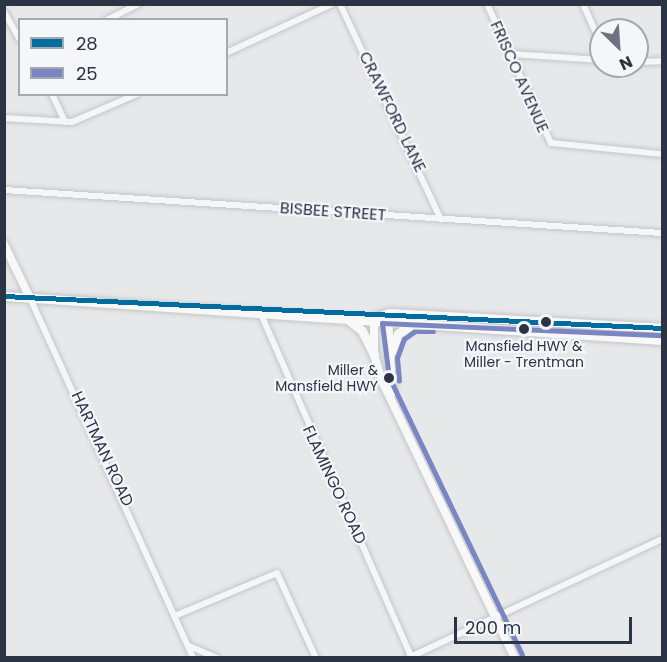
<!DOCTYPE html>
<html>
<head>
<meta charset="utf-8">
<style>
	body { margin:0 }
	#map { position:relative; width:667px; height:662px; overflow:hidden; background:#e6e8ea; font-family:Poppins,sans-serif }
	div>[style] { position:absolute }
	.roads { filter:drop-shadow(0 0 2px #c4c6c8) drop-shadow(0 0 2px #c4c6c8) }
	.street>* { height:6px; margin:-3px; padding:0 3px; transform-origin:3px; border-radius:3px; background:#f5f6f7 }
	.secondary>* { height:8px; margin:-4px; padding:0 4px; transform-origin:4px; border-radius:4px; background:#f8f8f8 }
	.primary>* { height:9px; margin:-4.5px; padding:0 4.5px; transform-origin:4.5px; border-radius:4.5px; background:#f8f8f8 }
	.bus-1>* { height:4.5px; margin:-2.25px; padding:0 2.25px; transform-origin:2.25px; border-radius:2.25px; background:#006d9e }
	.bus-2>* { height:4.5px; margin:-2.25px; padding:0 2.25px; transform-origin:2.25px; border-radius:2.25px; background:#7986c2 }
	.dots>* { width:16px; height:16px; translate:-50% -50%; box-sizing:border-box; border:3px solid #f4f6f9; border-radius:50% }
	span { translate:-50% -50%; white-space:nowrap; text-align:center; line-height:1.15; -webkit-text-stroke:4.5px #f4f6f9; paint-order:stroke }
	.bus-label { font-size:14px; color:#2b3445 }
	.right { translate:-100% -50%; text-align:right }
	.street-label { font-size:16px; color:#2b3445 }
	.frame { position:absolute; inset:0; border:6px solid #2b3445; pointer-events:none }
	.legend { position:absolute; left:18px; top:18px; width:210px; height:78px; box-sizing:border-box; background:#f4f6f9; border:2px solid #a4a8b1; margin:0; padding:8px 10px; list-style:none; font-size:18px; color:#2b3445 }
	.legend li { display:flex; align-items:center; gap:12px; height:30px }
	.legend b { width:30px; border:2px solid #a4a8b1 }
	.north { position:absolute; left:589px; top:18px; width:60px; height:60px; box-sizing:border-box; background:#f4f6f9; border:2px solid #a4a8b1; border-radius:50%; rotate:155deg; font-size:16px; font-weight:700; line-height:24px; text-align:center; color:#2b3445 }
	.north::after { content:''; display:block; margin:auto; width:21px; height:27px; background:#6c737f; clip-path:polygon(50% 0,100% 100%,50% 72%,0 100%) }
	.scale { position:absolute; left:454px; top:617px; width:178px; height:27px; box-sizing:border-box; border:3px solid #2b3445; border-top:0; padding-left:8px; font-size:18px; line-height:21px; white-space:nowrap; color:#2b3445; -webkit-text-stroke:4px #f4f6f9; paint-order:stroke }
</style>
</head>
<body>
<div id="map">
	<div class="roads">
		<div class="street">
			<div style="left:340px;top:4px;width:238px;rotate:64.9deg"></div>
			<div style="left:487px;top:4px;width:153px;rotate:65.3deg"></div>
			<div style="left:551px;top:143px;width:112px;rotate:5.7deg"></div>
			<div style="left:583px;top:4px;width:44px;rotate:65.8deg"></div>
			<div style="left:4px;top:12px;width:32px;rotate:60deg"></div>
			<div style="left:107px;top:20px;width:36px;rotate:-27deg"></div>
			<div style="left:226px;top:53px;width:117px;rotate:-24.8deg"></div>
			<div style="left:511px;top:54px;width:90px;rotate:3.8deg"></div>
			<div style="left:637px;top:62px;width:25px;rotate:-2deg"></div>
			<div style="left:52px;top:94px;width:31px;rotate:65deg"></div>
			<div style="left:4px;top:118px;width:68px;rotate:3.4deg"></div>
			<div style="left:72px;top:122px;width:71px;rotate:-23.3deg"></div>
			<div style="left:4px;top:190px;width:659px;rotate:3.74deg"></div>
			<div style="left:30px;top:298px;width:395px;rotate:65.6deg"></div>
			<div style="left:260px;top:312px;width:378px;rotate:66.3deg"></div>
			<div style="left:177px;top:615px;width:108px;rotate:-22.8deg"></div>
			<div style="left:277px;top:573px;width:94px;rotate:65.4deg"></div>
			<div style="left:189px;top:646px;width:30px;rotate:23deg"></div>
			<div style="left:408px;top:658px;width:280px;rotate:-25.1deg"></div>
		</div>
		<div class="secondary">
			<div style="left:4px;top:244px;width:60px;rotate:64.3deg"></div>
			<div style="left:388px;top:316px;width:77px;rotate:87deg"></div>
			<div style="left:374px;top:318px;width:37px;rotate:90deg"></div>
			<div style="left:374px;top:355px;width:27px;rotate:73deg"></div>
			<div style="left:382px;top:381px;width:307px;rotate:64.4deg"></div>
		</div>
		<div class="primary">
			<div style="left:4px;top:296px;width:659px;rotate:3.83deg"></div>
			<div style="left:345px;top:317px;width:22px;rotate:39deg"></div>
			<div style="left:362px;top:331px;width:27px;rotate:63deg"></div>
			<div style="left:374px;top:318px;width:16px;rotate:-18deg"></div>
			<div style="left:389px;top:313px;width:273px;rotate:3.1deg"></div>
			<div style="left:389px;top:357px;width:25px;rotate:-69deg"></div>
			<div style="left:398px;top:334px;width:17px;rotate:-36deg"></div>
		</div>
	</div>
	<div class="bus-1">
		<div style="left:4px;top:296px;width:659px;rotate:2.78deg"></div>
	</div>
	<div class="bus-2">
		<div style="left:399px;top:381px;width:23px;rotate:-95deg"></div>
		<div style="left:397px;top:358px;width:20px;rotate:-70deg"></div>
		<div style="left:404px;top:339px;width:12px;rotate:-35deg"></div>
		<div style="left:414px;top:332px;width:20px"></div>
		<div style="left:522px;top:655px;width:307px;rotate:-115.6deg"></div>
		<div style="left:389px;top:378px;width:55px;rotate:-97.3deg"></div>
		<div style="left:382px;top:323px;width:280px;rotate:2.5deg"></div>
	</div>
	<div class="dots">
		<div style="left:546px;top:322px;background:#2b3445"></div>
		<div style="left:524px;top:329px;background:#2b3445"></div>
		<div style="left:389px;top:378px;background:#2b3445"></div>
	</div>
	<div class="bus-label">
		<span style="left:524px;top:354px">Mansfield HWY &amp;<br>Miller - Trentman</span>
		<span class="right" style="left:378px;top:378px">Miller &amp;<br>Mansfield HWY</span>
	</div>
	<div class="street-label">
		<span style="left:519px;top:77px;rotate:66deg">FRISCO AVENUE</span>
		<span style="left:392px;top:112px;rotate:64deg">CRAWFORD LANE</span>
		<span style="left:333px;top:212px;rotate:4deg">BISBEE STREET</span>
		<span style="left:102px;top:449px;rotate:65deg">HARTMAN ROAD</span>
		<span style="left:334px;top:485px;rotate:65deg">FLAMINGO ROAD</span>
	</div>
	<div class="frame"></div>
	<ul class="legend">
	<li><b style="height:8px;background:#006d9e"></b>28</li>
	<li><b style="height:8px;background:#7986c2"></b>25</li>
	</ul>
	<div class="north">N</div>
	<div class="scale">200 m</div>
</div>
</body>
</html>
